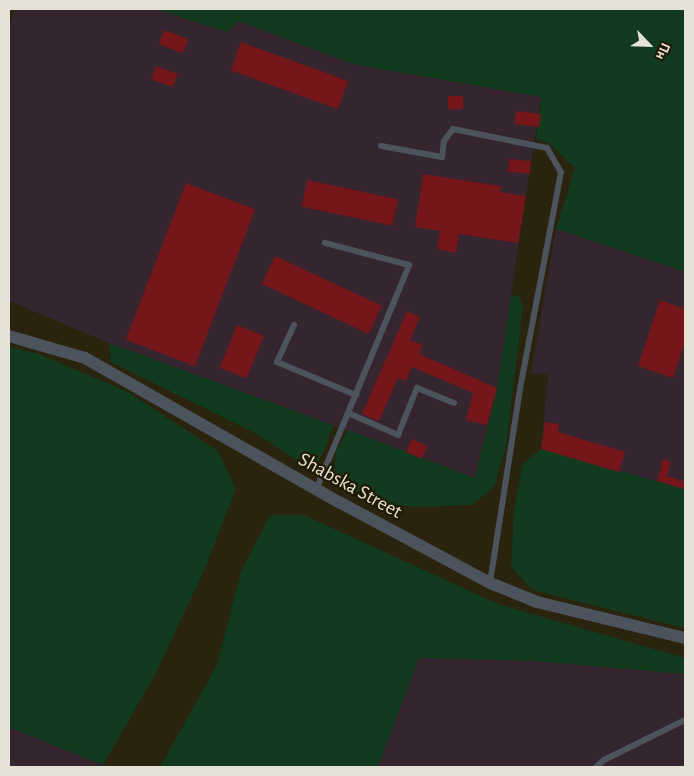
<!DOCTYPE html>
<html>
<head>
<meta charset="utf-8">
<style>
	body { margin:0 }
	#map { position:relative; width:694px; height:776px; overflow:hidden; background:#2a230d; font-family:"Alegreya Sans",sans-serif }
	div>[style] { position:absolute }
	.industrial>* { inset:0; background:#35252e }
	.green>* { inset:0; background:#113a1e }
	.building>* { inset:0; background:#74161a; transform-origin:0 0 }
	.service>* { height:6px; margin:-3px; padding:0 3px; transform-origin:3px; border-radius:3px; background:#4b545c }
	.minor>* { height:12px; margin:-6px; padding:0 6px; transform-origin:6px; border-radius:6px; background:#4b545c }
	span { translate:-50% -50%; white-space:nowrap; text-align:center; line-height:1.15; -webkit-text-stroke:4.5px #201904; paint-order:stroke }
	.street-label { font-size:20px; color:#e6e2d5 }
	.frame { position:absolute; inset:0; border:10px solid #e6e2d5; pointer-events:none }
	.north { position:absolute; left:624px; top:20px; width:50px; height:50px; -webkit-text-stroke:4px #201904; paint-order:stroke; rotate:114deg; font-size:14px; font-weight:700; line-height:20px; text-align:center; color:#e6e2d5 }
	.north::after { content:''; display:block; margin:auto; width:18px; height:22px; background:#e6e2d5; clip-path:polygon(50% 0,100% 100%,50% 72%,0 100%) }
</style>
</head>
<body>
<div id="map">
	<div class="industrial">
		<div style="clip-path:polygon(15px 9px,155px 9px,228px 32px,238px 21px,353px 64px,541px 97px,497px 388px,475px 478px,109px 343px,9px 301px,9px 25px)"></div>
		<div style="clip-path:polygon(556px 229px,685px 272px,685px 489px,541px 449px,548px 375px,531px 373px)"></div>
		<div style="clip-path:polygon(419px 658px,535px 661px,685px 674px,685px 767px,378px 767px)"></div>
		<div style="clip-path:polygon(9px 727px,103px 765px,101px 767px,9px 767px)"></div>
	</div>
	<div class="green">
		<div style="clip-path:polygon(155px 9px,685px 9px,685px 272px,556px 229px,575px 168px,550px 144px,536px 139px,541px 97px,353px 64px,238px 21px,228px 32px)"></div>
		<div style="clip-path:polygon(511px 295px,519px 296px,523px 306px,506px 446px,494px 487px,472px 505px,422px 507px,380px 504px,346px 490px,334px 476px,336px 451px,348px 430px,475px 478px,497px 388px)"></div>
		<div style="clip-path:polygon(109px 343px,333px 425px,325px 449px,316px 465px,308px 468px,257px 434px,111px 362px)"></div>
		<div style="clip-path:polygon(9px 347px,39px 354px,128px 392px,218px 451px,236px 489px,204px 571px,155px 675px,103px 765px,9px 727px)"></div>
		<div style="clip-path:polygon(541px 449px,685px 489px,685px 628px,533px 590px,511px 567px,514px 512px,523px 463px)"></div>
		<div style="clip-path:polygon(270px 515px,304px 515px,498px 604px,685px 658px,685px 674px,535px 661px,419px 658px,378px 767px,160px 767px,217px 665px,241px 571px)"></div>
	</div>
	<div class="building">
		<div style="left:164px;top:30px;width:26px;height:15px;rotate:21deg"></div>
		<div style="left:241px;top:42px;width:114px;height:30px;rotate:20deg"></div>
		<div style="left:156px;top:66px;width:23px;height:14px;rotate:20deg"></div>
		<div style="left:463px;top:96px;width:13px;height:15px;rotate:90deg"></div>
		<div style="left:516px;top:111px;width:25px;height:13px;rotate:7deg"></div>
		<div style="left:509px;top:159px;width:22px;height:13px;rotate:5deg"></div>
		<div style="clip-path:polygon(423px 174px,501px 186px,500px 192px,526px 196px,518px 243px,459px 234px,456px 253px,437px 249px,440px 231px,415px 227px)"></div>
		<div style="left:307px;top:180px;width:93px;height:27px;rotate:12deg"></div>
		<div style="left:186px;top:183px;width:74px;height:168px;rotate:21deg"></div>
		<div style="left:275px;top:256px;width:118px;height:31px;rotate:25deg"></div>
		<div style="clip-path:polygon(660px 300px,685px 309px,685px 342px,673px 378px,638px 366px)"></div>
		<div style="clip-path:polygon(407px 311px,420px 317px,410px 340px,423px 345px,419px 354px,497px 388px,487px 425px,466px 420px,473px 393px,412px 367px,406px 381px,398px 378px,379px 421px,362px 414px)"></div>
		<div style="left:237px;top:325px;width:29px;height:46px;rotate:22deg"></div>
		<div style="clip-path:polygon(545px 422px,559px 424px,558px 432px,625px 452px,619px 472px,541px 449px)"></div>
		<div style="left:412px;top:439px;width:17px;height:14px;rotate:24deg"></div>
		<div style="clip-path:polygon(663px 459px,671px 462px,667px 476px,685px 482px,684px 489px,657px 481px)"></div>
	</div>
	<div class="service">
		<div style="left:381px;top:146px;width:62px;rotate:10.2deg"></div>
		<div style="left:442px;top:157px;width:16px;rotate:-83deg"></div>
		<div style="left:444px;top:141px;width:15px;rotate:-53deg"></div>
		<div style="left:453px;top:129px;width:96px;rotate:11.4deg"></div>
		<div style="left:547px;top:148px;width:28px;rotate:60deg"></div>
		<div style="left:561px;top:172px;width:221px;rotate:100.7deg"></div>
		<div style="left:520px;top:389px;width:196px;rotate:98.8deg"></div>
		<div style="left:294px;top:325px;width:41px;rotate:114.7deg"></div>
		<div style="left:277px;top:362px;width:86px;rotate:22.7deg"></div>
		<div style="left:348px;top:413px;width:55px;rotate:23.7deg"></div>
		<div style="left:398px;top:435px;width:51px;rotate:-68deg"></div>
		<div style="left:417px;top:388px;width:40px;rotate:22deg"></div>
		<div style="left:316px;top:490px;width:243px;rotate:-67.5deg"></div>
		<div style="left:409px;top:265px;width:87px;rotate:-165.3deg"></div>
		<div style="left:596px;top:767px;width:11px;rotate:-41deg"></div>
		<div style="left:604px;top:760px;width:90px;rotate:-26.3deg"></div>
	</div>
	<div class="minor">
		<div style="left:9px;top:336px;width:79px;rotate:16.1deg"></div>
		<div style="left:85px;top:358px;width:292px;rotate:29.6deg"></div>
		<div style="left:339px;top:502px;width:171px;rotate:28.2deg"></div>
		<div style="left:490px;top:583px;width:51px;rotate:22deg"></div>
		<div style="left:537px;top:602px;width:152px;rotate:13.7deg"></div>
	</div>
	<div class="street-label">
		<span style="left:350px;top:486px;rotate:29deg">Shabska Street</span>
	</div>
	<div class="frame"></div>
	<div class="north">Пн</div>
</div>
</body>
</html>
